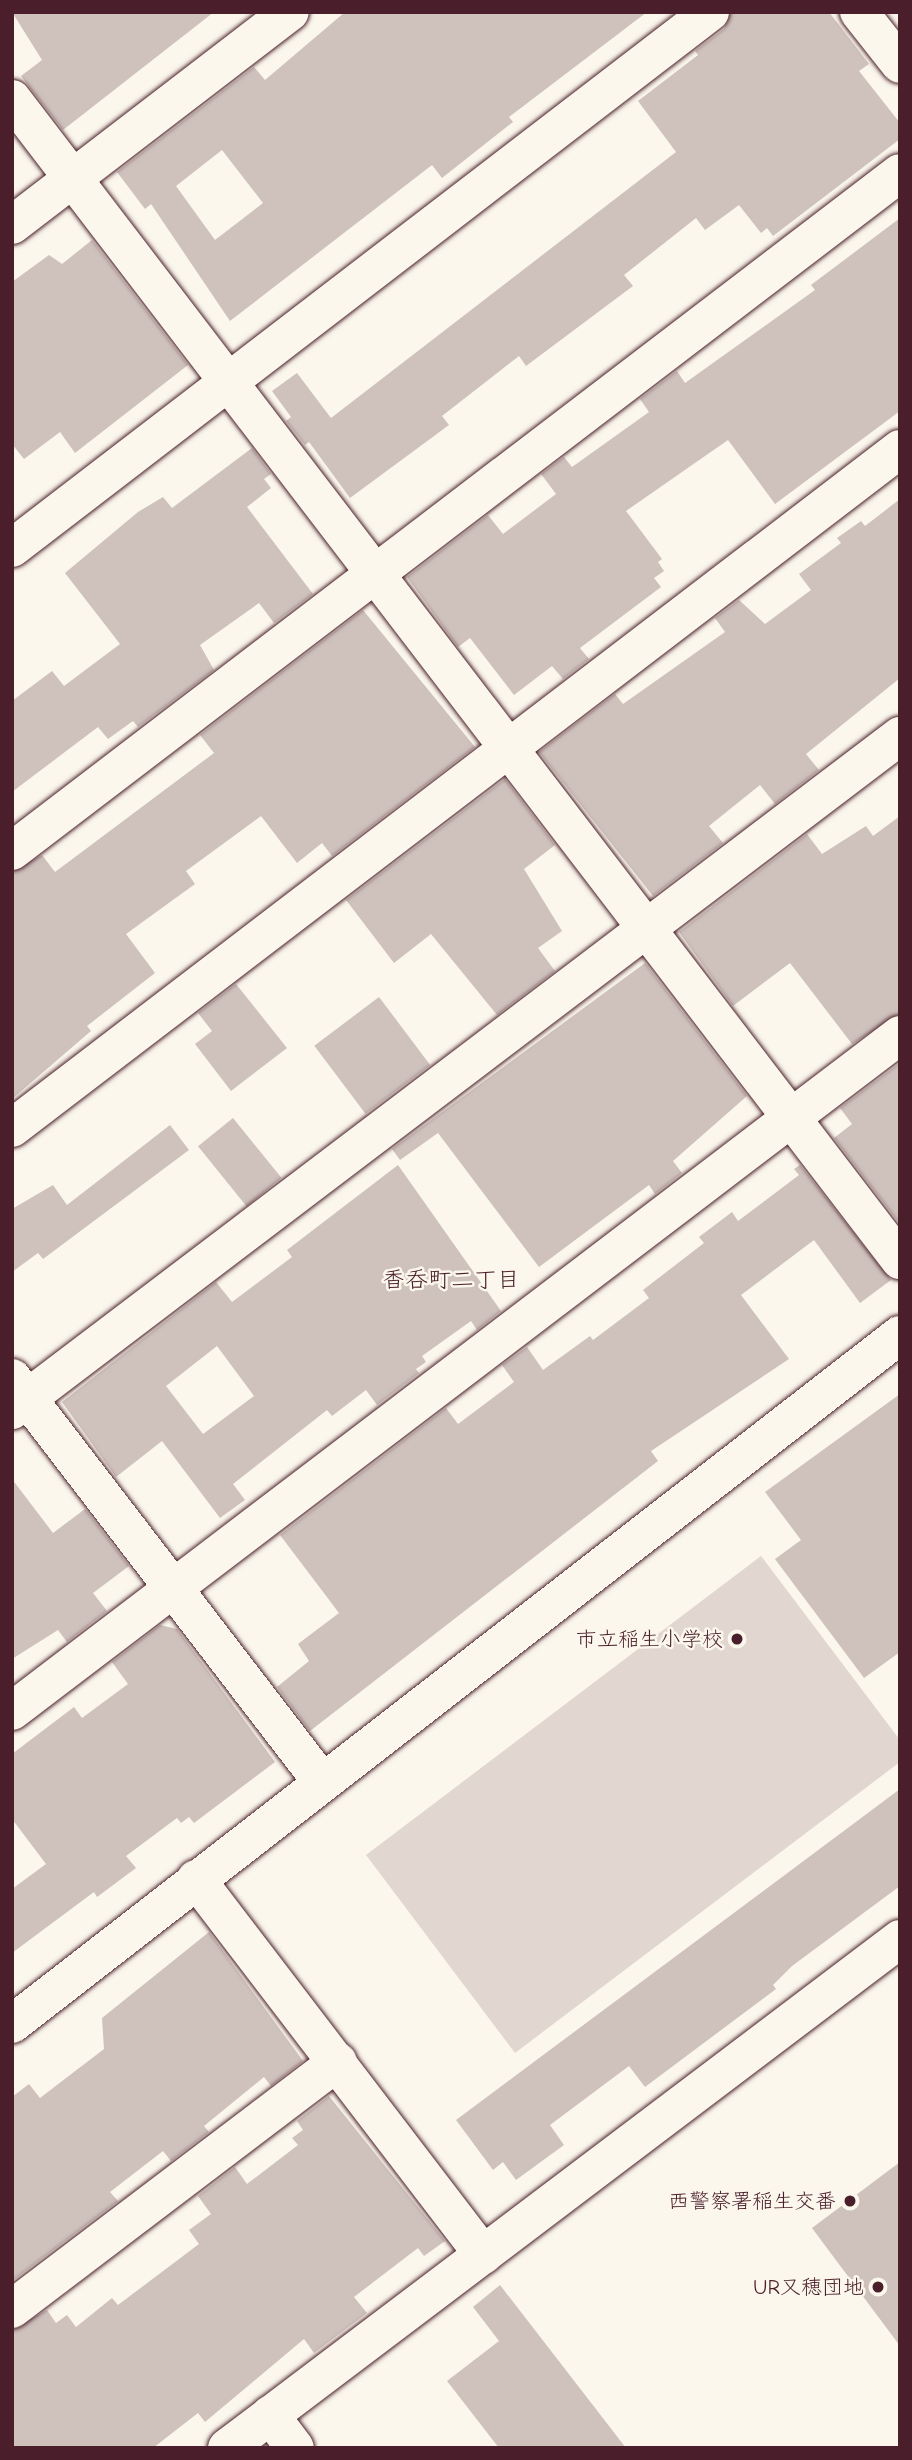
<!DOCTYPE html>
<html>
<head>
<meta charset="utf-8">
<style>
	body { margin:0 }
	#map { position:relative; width:912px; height:2460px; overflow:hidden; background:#fbf7ec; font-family:"Comic Neue","Klee One",sans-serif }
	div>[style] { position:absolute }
	.green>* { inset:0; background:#e2d7d0 }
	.building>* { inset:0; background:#cfc2bc; transform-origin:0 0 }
	.roads { filter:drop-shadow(0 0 2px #4a1f2b) drop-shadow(0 0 2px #4a1f2b) }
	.minor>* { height:38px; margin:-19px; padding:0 19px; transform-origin:19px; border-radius:19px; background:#fbf7ec }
	.dots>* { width:19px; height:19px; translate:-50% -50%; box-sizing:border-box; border:4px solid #fbf7ec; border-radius:50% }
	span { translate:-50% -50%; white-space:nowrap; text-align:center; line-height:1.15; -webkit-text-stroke:5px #fbf7ec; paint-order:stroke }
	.poi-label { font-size:21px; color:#4a1f2b }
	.right { translate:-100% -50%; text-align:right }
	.neighbourhood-label { font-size:23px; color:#4a1f2b }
	.frame { position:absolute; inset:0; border:14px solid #4a1f2b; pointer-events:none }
</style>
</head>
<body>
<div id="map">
	<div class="green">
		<div style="clip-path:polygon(761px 1556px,900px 1740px,900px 1762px,515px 2053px,366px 1855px)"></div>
	</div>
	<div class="building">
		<div style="clip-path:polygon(12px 12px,214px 12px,63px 130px,21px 76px,42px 60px)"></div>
		<div style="clip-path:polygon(evenodd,345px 12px,647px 12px,509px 117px,513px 122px,442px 178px,432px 165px,230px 321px,151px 204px,145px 209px,117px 172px,254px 67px,265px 80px,345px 12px,222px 150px,263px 203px,215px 240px,176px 186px,222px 150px)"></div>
		<div style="clip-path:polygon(731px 12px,829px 12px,869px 64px,859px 71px,900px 123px,900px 139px,773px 236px,767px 228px,761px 233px,739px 205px,705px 230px,696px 218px,624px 275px,633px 286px,526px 366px,519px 356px,442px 416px,449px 425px,350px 498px,309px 442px,305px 445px,286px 421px,291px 417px,272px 391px,297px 373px,331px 418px,676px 152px,638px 101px,698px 55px,695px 51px,724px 29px)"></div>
		<div style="clip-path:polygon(900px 218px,900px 411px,775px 504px,728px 440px,626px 511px,662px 559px,658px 562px,664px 571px,654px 578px,661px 587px,580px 648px,589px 659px,563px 679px,552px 666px,514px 695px,470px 638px,458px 647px,407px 577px,488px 515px,503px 534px,556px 494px,541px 474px,564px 457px,572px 467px,649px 412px,640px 399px,677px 371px,685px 383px,815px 290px,811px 285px)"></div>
		<div style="clip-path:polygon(92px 240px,188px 365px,75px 453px,60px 432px,24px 459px,12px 444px,12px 282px,49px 255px,62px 264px)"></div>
		<div style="clip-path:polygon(252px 448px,271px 474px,264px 479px,271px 488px,247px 507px,313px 594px,274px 623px,259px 603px,200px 645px,214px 670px,138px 727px,133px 721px,108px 739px,98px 727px,12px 792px,12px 701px,52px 671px,64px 686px,120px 644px,65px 573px,138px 512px,163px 497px,172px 508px)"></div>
		<div style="clip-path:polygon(900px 499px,900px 678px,806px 754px,819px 770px,775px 804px,760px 785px,709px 826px,723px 843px,653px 896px,539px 752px,615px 694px,623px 704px,725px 632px,715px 618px,739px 600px,765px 624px,811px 590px,799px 574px,841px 543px,837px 538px,861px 521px,865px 526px)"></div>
		<div style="clip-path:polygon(363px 610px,475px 747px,332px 856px,322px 843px,297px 863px,261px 816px,186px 871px,195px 884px,126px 934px,155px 973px,87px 1026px,91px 1031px,12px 1099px,12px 872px,42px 855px,55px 872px,214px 753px,200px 735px)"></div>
		<div style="clip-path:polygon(505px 779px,555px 845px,524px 869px,562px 931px,538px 948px,555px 971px,497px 1015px,431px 934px,394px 963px,346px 900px)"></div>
		<div style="clip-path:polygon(900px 816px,900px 1014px,852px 1044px,790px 963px,733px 1006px,679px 932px,807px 834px,822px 854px,866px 826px,873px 836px)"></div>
		<div style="clip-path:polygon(645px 963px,747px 1096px,673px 1161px,682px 1173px,655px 1194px,649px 1185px,539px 1267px,438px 1133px,400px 1160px,392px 1149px)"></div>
		<div style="clip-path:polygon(236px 984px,287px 1048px,231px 1091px,195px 1044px,212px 1031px,198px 1013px)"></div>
		<div style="left:379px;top:997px;width:85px;height:81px;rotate:53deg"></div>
		<div style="clip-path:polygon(900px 1063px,900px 1224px,834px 1138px,852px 1124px,840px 1108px)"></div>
		<div style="left:233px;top:1118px;width:77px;height:45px;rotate:51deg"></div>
		<div style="clip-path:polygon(170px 1125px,189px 1150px,43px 1259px,38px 1253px,12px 1272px,12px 1209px,53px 1185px,67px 1205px)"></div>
		<div style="clip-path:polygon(evenodd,398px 1165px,501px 1311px,477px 1330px,471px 1321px,422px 1356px,426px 1362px,416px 1369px,419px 1373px,377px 1405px,366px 1390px,332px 1416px,327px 1410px,233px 1484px,245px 1500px,220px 1518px,162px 1441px,116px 1477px,62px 1402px,216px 1282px,232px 1302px,292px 1257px,287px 1250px,398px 1165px,217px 1346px,254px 1396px,203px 1434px,166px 1386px,217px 1346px)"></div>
		<div style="clip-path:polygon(800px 1165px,891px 1280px,860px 1303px,814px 1240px,741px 1295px,789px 1359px,651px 1451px,658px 1461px,310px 1731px,277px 1687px,309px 1661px,298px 1644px,339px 1613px,280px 1535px,446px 1408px,458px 1424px,514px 1382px,502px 1365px,527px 1347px,543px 1370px,590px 1336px,593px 1340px,649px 1298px,643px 1290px,704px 1243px,699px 1237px,732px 1212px,738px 1221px,799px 1175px,794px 1169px)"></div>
		<div style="clip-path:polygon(900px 1394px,900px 1652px,864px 1678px,775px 1559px,801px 1540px,765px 1492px)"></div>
		<div style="clip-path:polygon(12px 1479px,53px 1533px,85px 1509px,129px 1566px,93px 1593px,107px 1611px,67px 1642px,58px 1630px,12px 1659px)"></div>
		<div style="clip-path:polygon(160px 1625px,177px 1629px,275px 1762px,194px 1823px,189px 1817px,181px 1823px,177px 1818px,126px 1856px,136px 1868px,97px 1897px,94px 1892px,12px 1953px,12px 1889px,46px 1864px,12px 1819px,12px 1754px,74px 1707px,82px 1718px,128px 1684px,112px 1662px)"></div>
		<div style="clip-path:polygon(900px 1789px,900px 1886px,792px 1966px,773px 1985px,776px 1989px,645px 2087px,629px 2066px,550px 2125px,564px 2145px,516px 2180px,503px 2162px,493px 2170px,456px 2120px)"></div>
		<div style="clip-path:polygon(209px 1932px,303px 2061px,271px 2086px,264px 2077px,204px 2126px,209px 2132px,171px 2161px,163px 2151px,110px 2192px,118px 2201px,12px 2281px,12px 2097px,29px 2084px,40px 2098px,104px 2049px,102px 2018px)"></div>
		<div style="clip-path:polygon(329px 2096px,445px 2241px,424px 2256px,418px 2248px,354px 2297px,367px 2313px,314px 2353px,304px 2339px,205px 2422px,198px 2413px,153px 2448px,12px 2448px,12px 2330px,47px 2310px,56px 2323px,67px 2315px,76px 2327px,112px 2298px,118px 2305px,199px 2244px,189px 2230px,211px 2214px,198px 2196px,235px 2167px,247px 2184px,298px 2145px,292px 2138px,303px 2130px,297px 2121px)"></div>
		<div style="clip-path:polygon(900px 2162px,900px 2346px,812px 2228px)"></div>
		<div style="clip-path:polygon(500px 2285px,626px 2448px,499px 2448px,447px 2381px,499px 2341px,473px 2307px)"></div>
	</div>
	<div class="roads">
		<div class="minor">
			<div style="left:859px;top:12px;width:66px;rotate:51.7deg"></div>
			<div style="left:12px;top:99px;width:1462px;rotate:52.59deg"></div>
			<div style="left:12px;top:225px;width:350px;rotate:-37.5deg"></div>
			<div style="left:12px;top:548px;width:880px;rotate:-37.52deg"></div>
			<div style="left:12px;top:851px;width:1117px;rotate:-37.36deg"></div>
			<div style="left:12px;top:1128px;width:1118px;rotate:-37.4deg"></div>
			<div style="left:12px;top:1378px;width:509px;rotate:52.5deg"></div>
			<div style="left:12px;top:1410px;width:1115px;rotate:-37.2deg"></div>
			<div style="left:12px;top:1711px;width:1116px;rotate:-37.28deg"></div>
			<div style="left:196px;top:1879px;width:473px;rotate:52.6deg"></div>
			<div style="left:12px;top:2024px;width:1124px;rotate:-37.81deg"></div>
			<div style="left:12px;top:2309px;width:409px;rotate:-37.2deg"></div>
			<div style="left:270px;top:2415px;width:41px;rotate:52.9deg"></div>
			<div style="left:227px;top:2448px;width:844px;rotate:-37.1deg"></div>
		</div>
	</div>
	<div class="dots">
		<div style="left:737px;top:1639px;background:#4a1f2b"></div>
		<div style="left:850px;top:2201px;background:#4a1f2b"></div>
		<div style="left:878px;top:2287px;background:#4a1f2b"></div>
	</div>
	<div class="poi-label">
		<span class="right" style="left:723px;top:1639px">市立稲生小学校</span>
		<span class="right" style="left:836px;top:2201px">西警察署稲生交番</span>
		<span class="right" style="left:864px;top:2287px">UR又穂団地</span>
	</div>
	<div class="neighbourhood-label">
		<span style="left:451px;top:1280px">香呑町二丁目</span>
	</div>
	<div class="frame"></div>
</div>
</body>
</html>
